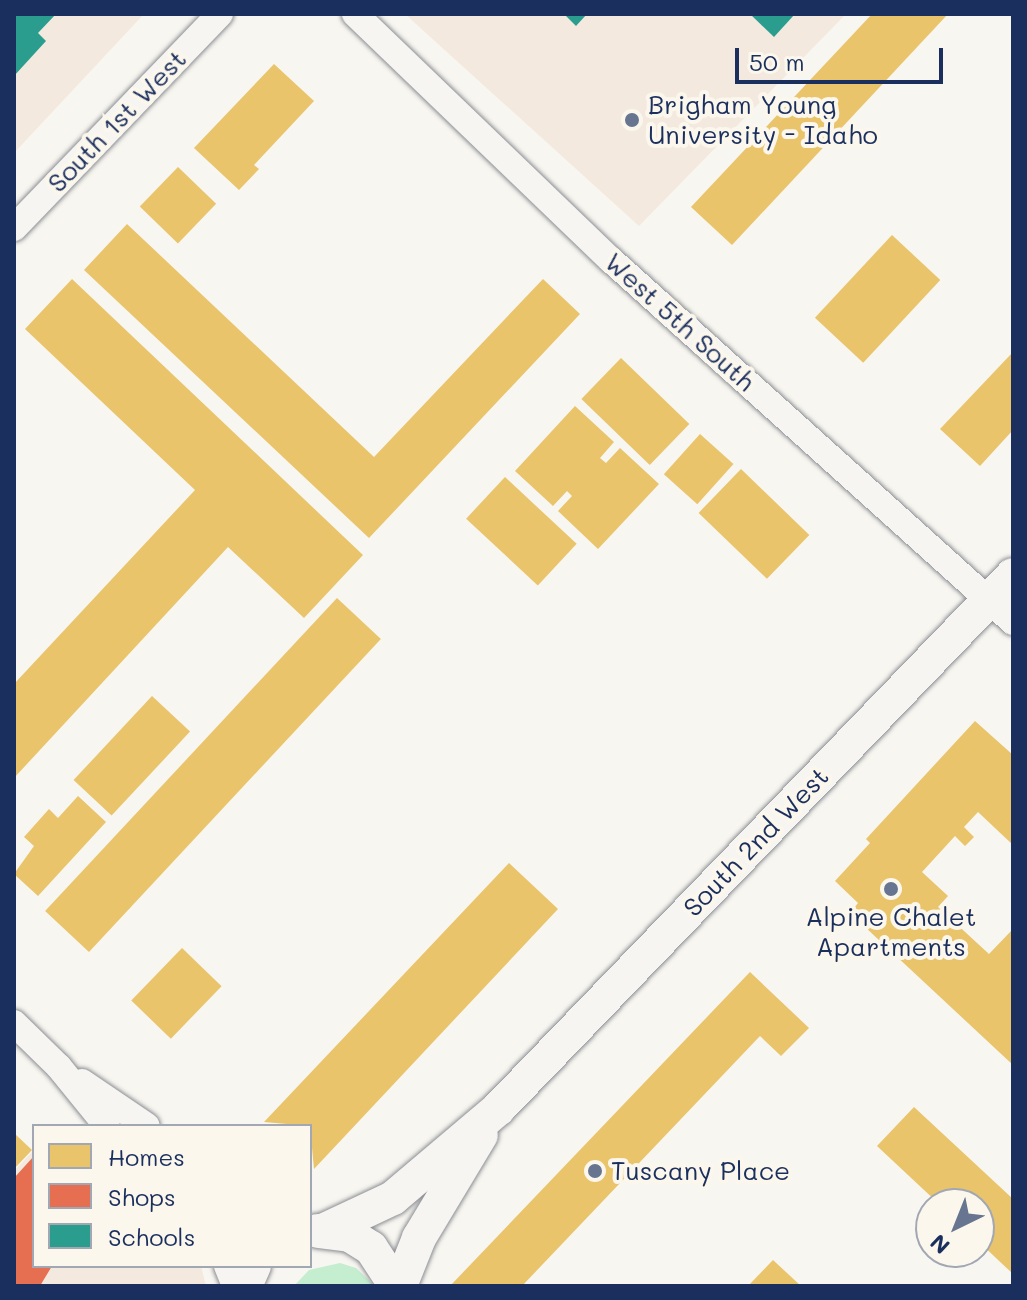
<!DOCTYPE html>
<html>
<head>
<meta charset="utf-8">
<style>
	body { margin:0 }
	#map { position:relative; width:1027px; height:1300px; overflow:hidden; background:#f8f6f0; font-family:Mali,sans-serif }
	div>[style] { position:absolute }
	.built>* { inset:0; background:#f4e9de }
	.green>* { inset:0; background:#c5edcf }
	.homes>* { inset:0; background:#e9c46a; transform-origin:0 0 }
	.shops>* { inset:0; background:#e76f51 }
	.schools>* { inset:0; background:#2a9d8f }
	.roads { filter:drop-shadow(0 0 2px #8b8e94) drop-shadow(0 0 2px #8b8e94) }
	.minor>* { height:26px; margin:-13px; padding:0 13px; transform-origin:13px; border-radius:13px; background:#f6f5f1 }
	.major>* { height:34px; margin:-17px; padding:0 17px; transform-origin:17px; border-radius:17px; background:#f6f5f1 }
	.dots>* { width:22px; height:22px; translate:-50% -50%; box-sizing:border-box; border:4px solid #fbf7ec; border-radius:50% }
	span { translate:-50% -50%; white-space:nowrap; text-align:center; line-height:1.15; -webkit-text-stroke:8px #fbf7ec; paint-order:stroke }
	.poi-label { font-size:26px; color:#1b2f5e }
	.left { translate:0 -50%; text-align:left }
	.street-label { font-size:26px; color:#1b2f5e }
	.frame { position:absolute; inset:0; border:16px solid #1b2f5e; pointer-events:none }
	.legend { position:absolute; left:32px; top:1124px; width:280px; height:144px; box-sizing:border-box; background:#fbf7ec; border:2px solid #a1a7b3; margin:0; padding:10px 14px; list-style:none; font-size:24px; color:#1b2f5e }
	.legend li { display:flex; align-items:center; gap:16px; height:40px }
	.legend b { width:40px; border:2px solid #a1a7b3 }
	.north { position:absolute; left:915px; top:1188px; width:80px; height:80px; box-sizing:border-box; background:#fbf7ec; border:2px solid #a1a7b3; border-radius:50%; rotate:223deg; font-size:22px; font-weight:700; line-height:32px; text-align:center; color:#1b2f5e }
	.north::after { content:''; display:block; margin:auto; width:28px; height:36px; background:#687591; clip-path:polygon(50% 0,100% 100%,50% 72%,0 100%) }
	.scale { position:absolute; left:735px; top:48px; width:208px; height:36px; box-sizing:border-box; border:4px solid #1b2f5e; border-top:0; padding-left:10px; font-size:24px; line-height:28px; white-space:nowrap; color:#1b2f5e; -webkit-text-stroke:6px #fbf7ec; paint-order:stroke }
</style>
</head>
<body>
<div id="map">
	<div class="built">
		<div style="clip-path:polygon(14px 14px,144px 14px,14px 153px)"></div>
		<div style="clip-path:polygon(405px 14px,846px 14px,639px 226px)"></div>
		<div style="clip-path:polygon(34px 1150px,34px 1266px,201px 1266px,206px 1286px,14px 1286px,14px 1171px)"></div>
	</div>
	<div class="green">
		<div style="clip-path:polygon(340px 1263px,356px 1268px,375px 1286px,294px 1286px,309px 1270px)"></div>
	</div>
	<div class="homes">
		<div style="clip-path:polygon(872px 14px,948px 14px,732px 245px,691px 207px)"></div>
		<div style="clip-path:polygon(274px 64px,314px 101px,254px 165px,259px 169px,239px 190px,194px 148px)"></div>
		<div style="left:178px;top:167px;width:53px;height:55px;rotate:44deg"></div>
		<div style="clip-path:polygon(127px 224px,374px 457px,543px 279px,580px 314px,369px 538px,84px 270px)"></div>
		<div style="left:892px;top:235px;width:66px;height:113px;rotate:43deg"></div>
		<div style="clip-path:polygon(72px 279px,363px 555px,304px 618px,228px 547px,14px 778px,14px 684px,195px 490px,25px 329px)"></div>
		<div style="clip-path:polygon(1013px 352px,1013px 430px,980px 466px,940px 429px)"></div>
		<div style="left:621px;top:358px;width:95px;height:57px;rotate:44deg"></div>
		<div style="clip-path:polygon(575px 406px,614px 442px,600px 458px,606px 463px,620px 448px,659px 484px,598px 549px,558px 511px,572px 496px,567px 491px,553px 506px,515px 471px)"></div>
		<div style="left:700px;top:434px;width:45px;height:54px;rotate:42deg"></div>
		<div style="left:741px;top:469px;width:95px;height:61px;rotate:44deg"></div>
		<div style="left:505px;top:477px;width:98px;height:57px;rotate:43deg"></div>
		<div style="left:337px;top:598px;width:60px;height:428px;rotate:43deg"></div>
		<div style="left:152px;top:696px;width:52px;height:115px;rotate:43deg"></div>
		<div style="clip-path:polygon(975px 721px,1013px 755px,1013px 845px,978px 812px,964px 827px,974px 837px,965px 846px,955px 836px,922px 872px,948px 896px,938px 907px,989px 954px,1013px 929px,1013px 1065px,850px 913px,858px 903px,835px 881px,870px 843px,866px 839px)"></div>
		<div style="clip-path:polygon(78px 796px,106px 822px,38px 896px,14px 874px,34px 846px,24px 837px,49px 809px,58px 818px)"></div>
		<div style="clip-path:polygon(509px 863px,558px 909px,314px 1169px,310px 1126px,264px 1122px)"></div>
		<div style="left:182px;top:948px;width:55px;height:73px;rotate:44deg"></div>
		<div style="clip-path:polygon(750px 972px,809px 1028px,781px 1056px,760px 1036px,522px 1286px,450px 1286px)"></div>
		<div style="clip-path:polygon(914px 1107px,1013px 1199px,1013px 1274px,979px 1242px,979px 1204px,939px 1204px,877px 1146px)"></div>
		<div style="clip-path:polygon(14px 1133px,32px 1150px,14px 1169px)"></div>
		<div style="clip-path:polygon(773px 1260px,801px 1286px,748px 1286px)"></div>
	</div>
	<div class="shops">
		<div style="clip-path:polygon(34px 1156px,34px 1266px,52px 1266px,40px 1286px,14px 1286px,14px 1178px)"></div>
	</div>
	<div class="schools">
		<div style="clip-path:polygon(14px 14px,56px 14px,38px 33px,46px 41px,14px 76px)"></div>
		<div style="clip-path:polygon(564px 14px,587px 14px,576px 26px)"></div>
		<div style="clip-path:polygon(750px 14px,795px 14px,774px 37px)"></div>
	</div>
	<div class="roads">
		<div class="minor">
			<div style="left:355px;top:14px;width:355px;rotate:43.9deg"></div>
			<div style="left:611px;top:260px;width:541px;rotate:42deg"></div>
			<div style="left:14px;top:228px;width:297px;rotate:-46.1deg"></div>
			<div style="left:14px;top:1023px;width:63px;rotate:44.4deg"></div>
			<div style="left:59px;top:1067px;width:76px;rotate:50.9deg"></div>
			<div style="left:82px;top:1082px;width:78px;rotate:34.1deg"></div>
			<div style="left:227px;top:1266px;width:22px;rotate:68deg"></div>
		</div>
		<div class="major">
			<div style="left:325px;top:1230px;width:75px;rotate:-25.2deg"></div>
			<div style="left:393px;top:1198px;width:139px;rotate:-40.3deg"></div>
			<div style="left:499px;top:1108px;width:740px;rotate:-46.04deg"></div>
			<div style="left:318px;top:1231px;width:32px;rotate:7deg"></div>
			<div style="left:350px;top:1235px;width:25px;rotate:32deg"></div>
			<div style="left:371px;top:1248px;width:45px;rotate:56.7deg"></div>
			<div style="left:245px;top:1286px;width:22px;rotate:-66deg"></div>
			<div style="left:400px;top:1286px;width:52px;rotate:-68.4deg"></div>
			<div style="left:419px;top:1238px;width:120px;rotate:-59deg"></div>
		</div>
	</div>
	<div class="dots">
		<div style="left:632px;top:120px;background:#687591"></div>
		<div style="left:891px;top:889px;background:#687591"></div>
		<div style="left:595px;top:1171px;background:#687591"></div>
	</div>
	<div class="poi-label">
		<span class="left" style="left:648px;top:120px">Brigham Young<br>University - Idaho</span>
		<span style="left:891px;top:932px">Alpine Chalet<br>Apartments</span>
		<span class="left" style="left:611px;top:1171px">Tuscany Place</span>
	</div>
	<div class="street-label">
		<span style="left:117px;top:121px;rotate:-46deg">South 1st West</span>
		<span style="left:680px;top:322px;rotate:42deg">West 5th South</span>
		<span style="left:756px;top:842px;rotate:-46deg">South 2nd West</span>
	</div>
	<div class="frame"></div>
	<ul class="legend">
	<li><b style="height:22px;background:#e9c46a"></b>Homes</li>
	<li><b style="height:22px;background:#e76f51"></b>Shops</li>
	<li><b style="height:22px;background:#2a9d8f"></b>Schools</li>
	</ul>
	<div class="north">N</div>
	<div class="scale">50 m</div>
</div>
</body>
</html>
